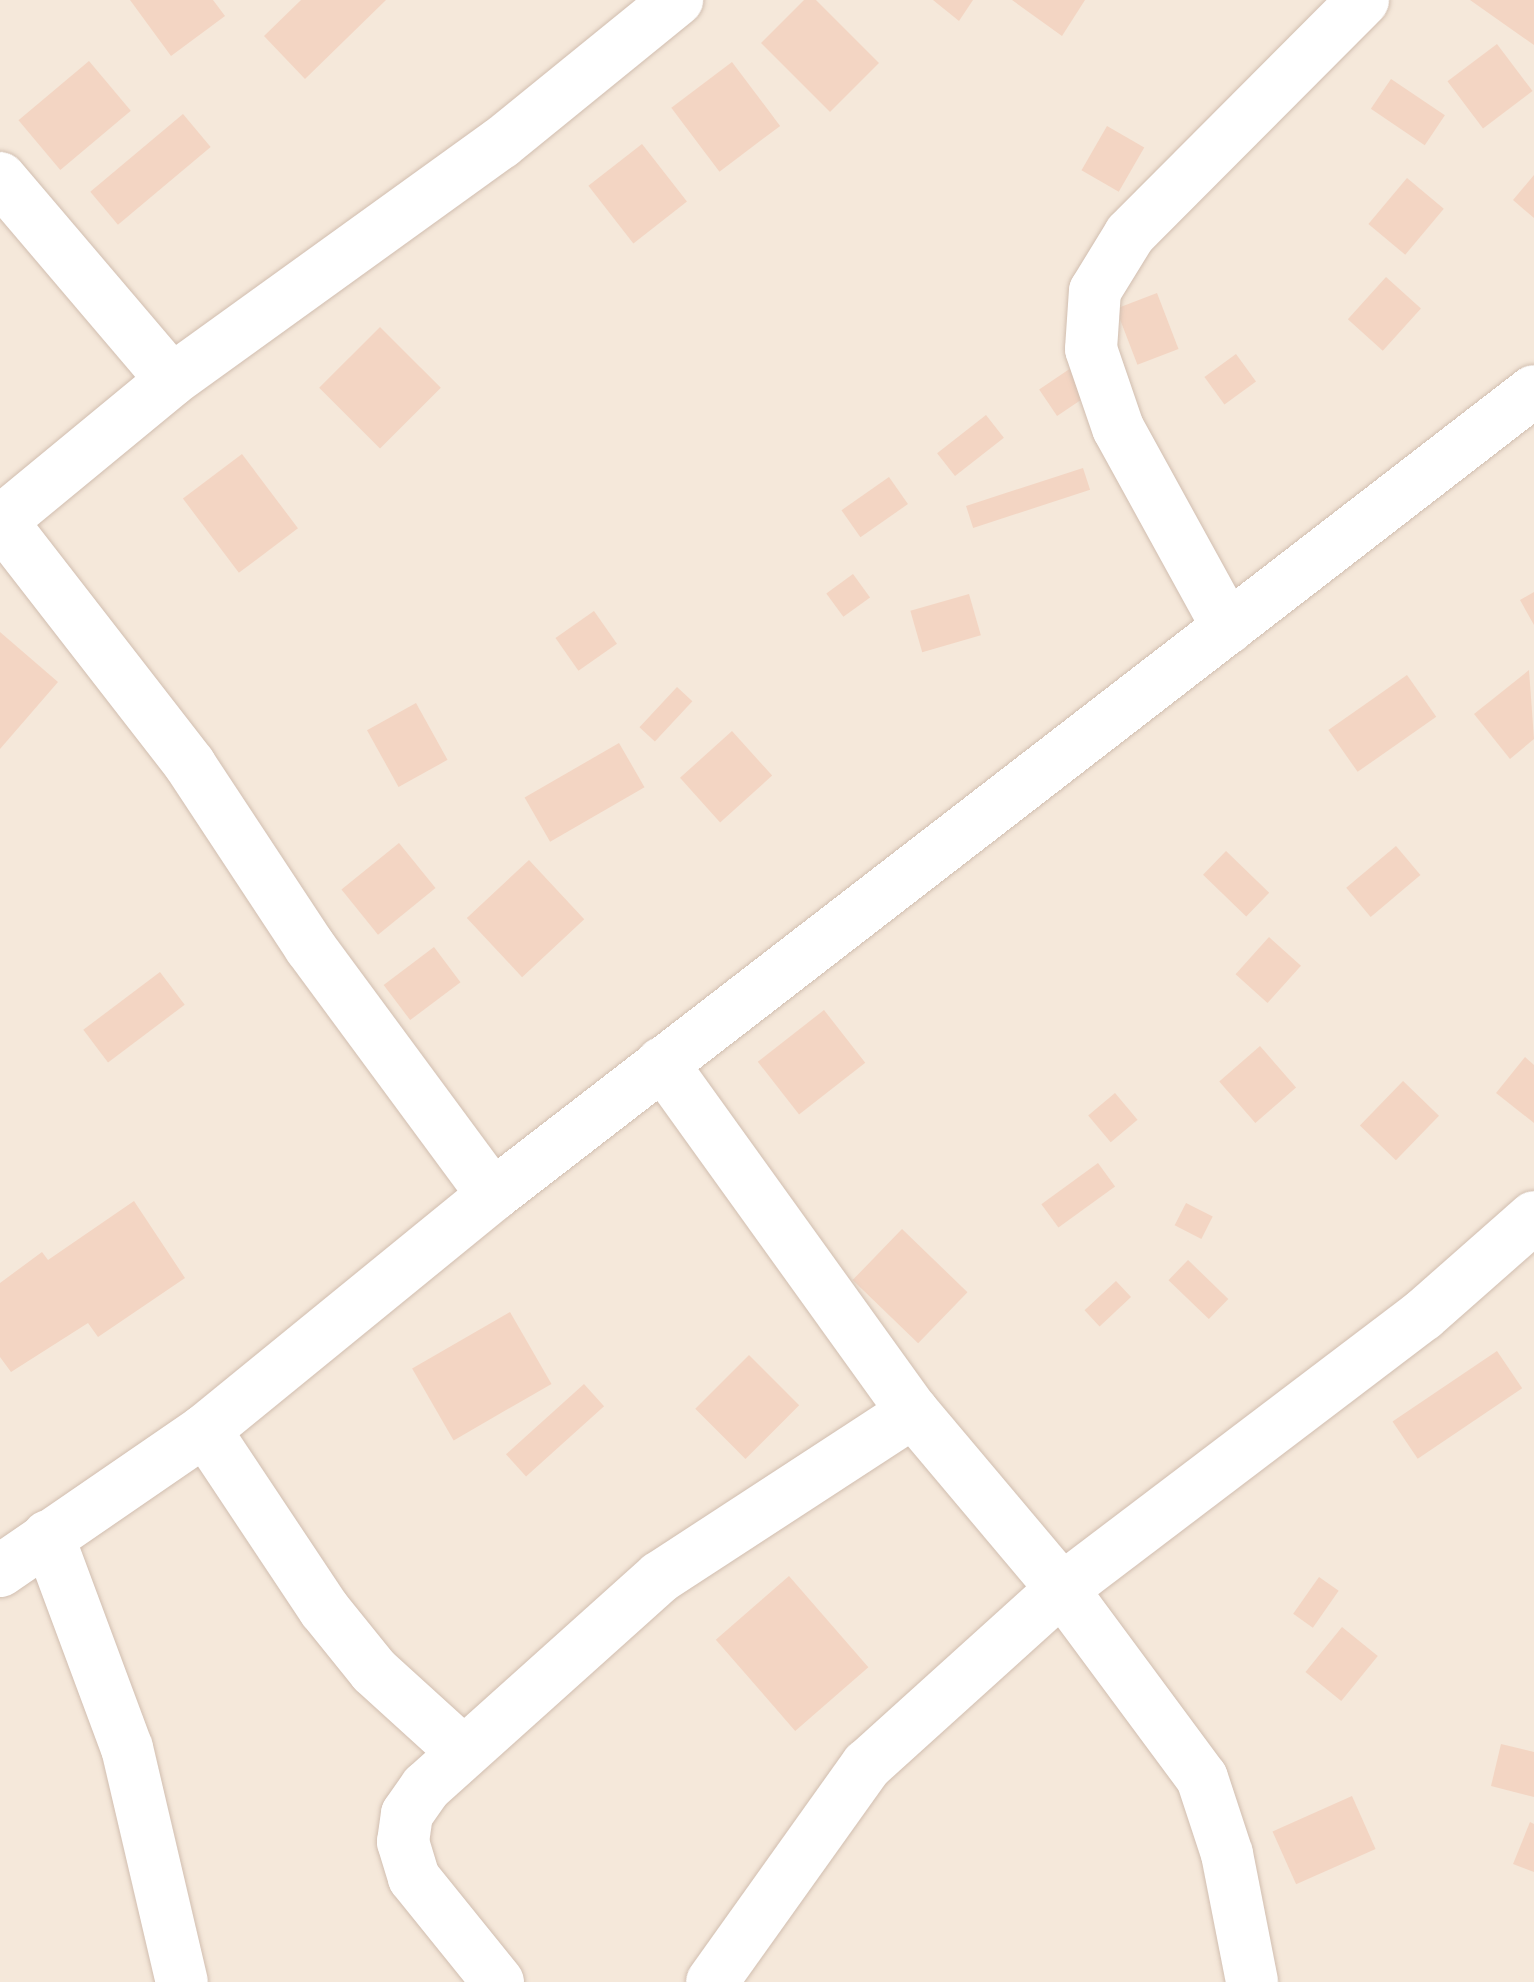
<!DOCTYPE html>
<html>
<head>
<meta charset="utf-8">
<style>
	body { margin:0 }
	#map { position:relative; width:1534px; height:1982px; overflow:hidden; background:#fdf6ec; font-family:"Source Sans 3",sans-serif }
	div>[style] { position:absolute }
	.residential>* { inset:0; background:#f5e8da; transform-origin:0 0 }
	.building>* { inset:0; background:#f3d5c3; transform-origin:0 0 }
	.roads { filter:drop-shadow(0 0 2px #d1beb0) drop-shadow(0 0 2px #d1beb0) }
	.minor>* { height:52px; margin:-26px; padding:0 26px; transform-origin:26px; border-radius:26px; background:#fff }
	span { translate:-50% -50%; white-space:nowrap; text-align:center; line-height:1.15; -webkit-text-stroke:8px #fffaf3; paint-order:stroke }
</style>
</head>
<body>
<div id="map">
	<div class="residential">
		<div style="left:0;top:0;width:1534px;height:1982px"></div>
	</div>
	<div class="building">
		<div style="clip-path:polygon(130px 0,213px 0,225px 16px,171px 56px)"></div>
		<div style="clip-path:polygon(301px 0,386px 0,305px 79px,264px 36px)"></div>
		<div style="clip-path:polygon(804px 0,816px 0,879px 63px,830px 112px,761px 43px)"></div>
		<div style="clip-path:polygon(933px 0,973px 0,959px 21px)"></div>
		<div style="clip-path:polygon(1012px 0,1085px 0,1062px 36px)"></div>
		<div style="clip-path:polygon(1470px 0,1534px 0,1534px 45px)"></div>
		<div style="left:1497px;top:44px;width:59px;height:62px;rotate:53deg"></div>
		<div style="left:89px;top:61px;width:65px;height:92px;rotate:50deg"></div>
		<div style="left:732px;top:62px;width:80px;height:76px;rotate:53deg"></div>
		<div style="left:1391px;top:79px;width:65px;height:36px;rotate:34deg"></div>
		<div style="left:183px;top:114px;width:43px;height:121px;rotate:50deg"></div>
		<div style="left:1107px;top:126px;width:43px;height:51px;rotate:30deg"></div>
		<div style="left:642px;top:144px;width:73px;height:68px;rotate:52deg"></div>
		<div style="clip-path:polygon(1534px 175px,1534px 218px,1513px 200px)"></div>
		<div style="left:1407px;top:178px;width:48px;height:60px;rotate:40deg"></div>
		<div style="left:1386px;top:277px;width:47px;height:57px;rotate:42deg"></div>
		<div style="left:1157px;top:293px;width:60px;height:44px;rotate:69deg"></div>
		<div style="left:380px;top:327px;width:86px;height:86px;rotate:45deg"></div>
		<div style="left:1236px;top:354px;width:34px;height:39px;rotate:54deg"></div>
		<div style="left:1074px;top:366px;width:32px;height:42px;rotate:56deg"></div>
		<div style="left:986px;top:415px;width:29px;height:62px;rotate:52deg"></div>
		<div style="left:242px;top:454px;width:93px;height:74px;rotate:53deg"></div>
		<div style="left:1083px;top:468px;width:23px;height:123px;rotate:72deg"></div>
		<div style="left:889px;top:477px;width:33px;height:58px;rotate:55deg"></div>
		<div style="left:853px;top:574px;width:29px;height:33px;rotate:54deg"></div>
		<div style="clip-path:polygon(1534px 592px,1534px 625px,1520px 600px)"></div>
		<div style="left:969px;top:594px;width:43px;height:61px;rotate:74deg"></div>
		<div style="left:594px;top:611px;width:40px;height:47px;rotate:55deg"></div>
		<div style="clip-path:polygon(0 632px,58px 682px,0 749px)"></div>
		<div style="clip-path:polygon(1529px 670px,1534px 739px,1510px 759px,1474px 714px)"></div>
		<div style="left:1407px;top:675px;width:51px;height:96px;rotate:55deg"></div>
		<div style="left:677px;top:687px;width:21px;height:55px;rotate:43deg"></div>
		<div style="left:416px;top:703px;width:65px;height:56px;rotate:61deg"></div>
		<div style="left:732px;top:731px;width:60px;height:70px;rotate:48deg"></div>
		<div style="left:619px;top:743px;width:51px;height:109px;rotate:60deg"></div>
		<div style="left:399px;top:843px;width:58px;height:74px;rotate:51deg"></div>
		<div style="left:1396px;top:846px;width:38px;height:65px;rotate:50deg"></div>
		<div style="left:1226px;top:851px;width:60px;height:33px;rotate:44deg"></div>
		<div style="left:529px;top:860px;width:81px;height:85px;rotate:47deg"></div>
		<div style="left:1269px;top:937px;width:43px;height:50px;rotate:42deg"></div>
		<div style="left:434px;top:947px;width:44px;height:63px;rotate:53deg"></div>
		<div style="left:160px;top:972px;width:41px;height:96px;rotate:53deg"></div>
		<div style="left:824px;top:1010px;width:67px;height:84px;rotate:52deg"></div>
		<div style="left:1260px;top:1046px;width:55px;height:54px;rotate:49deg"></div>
		<div style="clip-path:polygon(1525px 1057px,1534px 1065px,1534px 1123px,1496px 1093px)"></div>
		<div style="left:1403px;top:1081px;width:50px;height:62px;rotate:44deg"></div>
		<div style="left:1115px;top:1093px;width:35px;height:35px;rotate:50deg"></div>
		<div style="left:1098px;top:1163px;width:29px;height:70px;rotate:54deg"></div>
		<div style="clip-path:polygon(134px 1201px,185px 1278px,98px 1337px,88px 1323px,11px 1372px,0 1357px,0 1283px,42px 1252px,48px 1260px)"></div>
		<div style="left:1186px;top:1203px;width:30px;height:25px;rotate:27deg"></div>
		<div style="left:902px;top:1229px;width:91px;height:71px;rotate:44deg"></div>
		<div style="left:1188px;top:1260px;width:56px;height:28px;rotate:44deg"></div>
		<div style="left:1116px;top:1281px;width:22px;height:43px;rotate:47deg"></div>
		<div style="left:510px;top:1312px;width:83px;height:113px;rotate:60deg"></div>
		<div style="left:1497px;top:1351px;width:45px;height:126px;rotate:56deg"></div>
		<div style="left:749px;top:1355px;width:71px;height:76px;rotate:45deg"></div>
		<div style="left:584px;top:1384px;width:30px;height:105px;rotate:48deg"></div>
		<div style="left:789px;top:1576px;width:121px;height:97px;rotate:49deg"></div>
		<div style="left:1319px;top:1577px;width:24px;height:45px;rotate:35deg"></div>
		<div style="left:1342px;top:1627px;width:46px;height:58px;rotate:39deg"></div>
		<div style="clip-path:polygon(1501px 1744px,1534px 1752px,1534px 1797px,1491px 1786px)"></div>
		<div style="left:1352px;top:1796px;width:58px;height:87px;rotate:66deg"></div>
		<div style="clip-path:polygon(1530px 1822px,1534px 1824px,1534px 1872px,1513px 1864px)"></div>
	</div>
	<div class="roads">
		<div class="minor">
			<div style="left:0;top:178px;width:265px;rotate:49.6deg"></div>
			<div style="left:1px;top:521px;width:309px;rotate:52.2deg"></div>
			<div style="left:190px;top:765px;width:218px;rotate:56.6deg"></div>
			<div style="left:310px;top:947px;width:308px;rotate:53.6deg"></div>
			<div style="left:0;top:522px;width:223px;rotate:-39.5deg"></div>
			<div style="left:172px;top:380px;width:405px;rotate:-35.8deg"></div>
			<div style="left:501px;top:143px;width:227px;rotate:-39.1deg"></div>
			<div style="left:1228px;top:628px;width:228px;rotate:-118.8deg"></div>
			<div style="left:1118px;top:428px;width:83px;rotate:-108.9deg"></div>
			<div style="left:1091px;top:349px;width:58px;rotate:-86.1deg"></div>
			<div style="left:1095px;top:291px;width:67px;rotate:-58.4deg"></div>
			<div style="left:1130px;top:234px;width:330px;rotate:-45.1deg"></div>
			<div style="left:662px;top:1063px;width:430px;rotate:54.3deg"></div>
			<div style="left:913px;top:1412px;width:231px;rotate:49.9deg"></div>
			<div style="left:1062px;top:1589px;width:235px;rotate:53.5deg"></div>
			<div style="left:1202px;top:1778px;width:80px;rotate:71.8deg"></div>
			<div style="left:1227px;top:1854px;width:130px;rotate:78.9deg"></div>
			<div style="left:205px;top:1430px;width:215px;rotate:56.4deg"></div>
			<div style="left:324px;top:1609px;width:80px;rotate:51.1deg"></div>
			<div style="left:374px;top:1671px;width:119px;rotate:42.3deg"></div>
			<div style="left:48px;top:1536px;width:226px;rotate:69.6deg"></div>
			<div style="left:127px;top:1748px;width:240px;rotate:76.8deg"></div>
			<div style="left:0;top:1571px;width:249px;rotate:-34.5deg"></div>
			<div style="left:205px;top:1430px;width:372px;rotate:-39.2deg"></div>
			<div style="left:493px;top:1195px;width:1315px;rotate:-37.68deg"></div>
			<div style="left:498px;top:1982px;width:134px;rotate:-128.9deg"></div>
			<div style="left:414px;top:1878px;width:38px;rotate:-107deg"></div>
			<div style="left:403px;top:1842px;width:28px;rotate:-82deg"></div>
			<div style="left:407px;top:1814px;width:33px;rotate:-55deg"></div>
			<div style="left:426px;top:1787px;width:314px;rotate:-41.9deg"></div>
			<div style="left:660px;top:1577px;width:302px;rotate:-33.1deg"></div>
			<div style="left:712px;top:1982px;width:267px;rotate:-54.5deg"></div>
			<div style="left:867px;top:1765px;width:263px;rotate:-42.1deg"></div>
			<div style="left:1062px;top:1589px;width:453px;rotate:-37.2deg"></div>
			<div style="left:1423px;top:1315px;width:148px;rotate:-41.4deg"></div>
		</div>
	</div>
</div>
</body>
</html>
